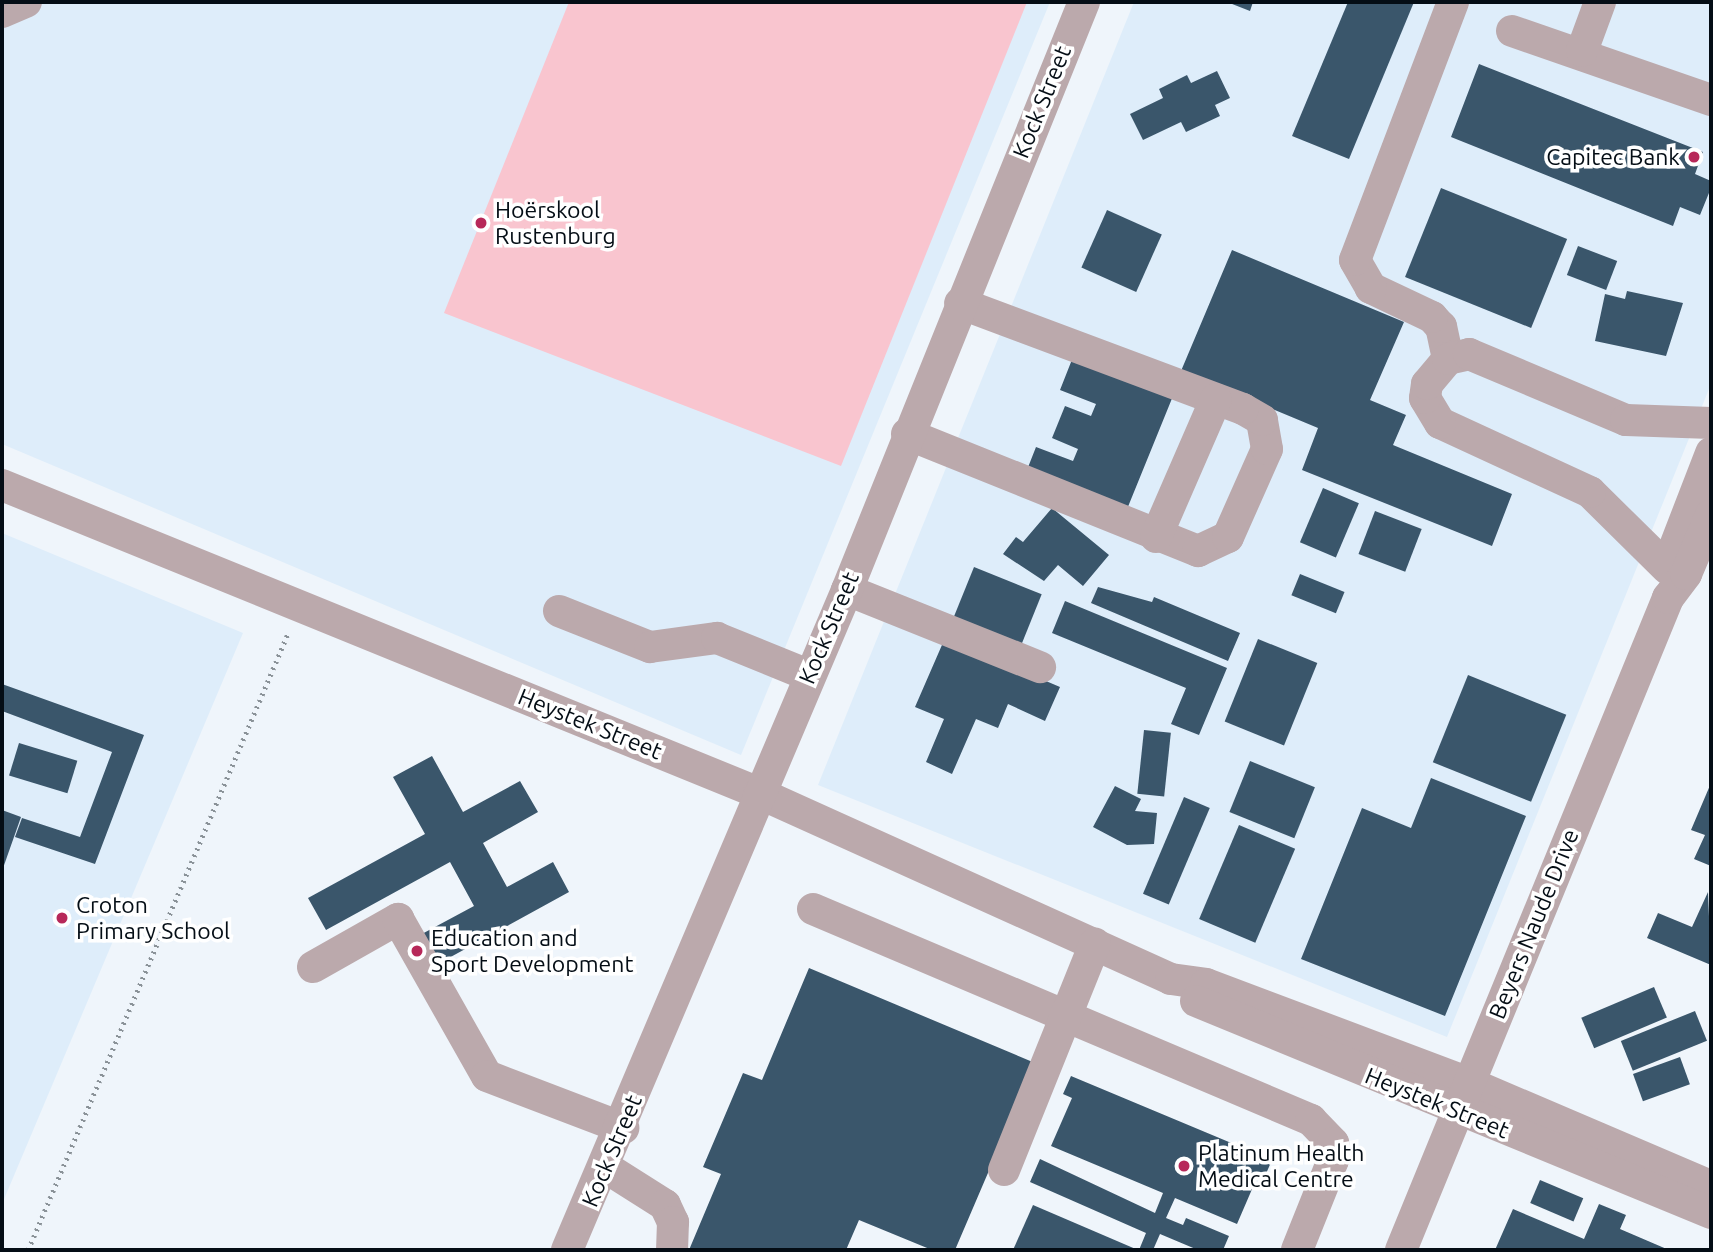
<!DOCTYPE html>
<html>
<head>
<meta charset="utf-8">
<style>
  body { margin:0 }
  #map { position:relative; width:1713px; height:1252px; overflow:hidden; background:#eff5fb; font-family:Ubuntu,sans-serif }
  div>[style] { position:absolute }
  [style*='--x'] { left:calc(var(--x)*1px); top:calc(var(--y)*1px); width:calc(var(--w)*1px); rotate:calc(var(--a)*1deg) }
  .built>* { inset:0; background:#deedfa }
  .green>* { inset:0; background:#f9c5cf }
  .building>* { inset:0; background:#3a566b; transform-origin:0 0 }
  .path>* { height:4.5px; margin-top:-2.25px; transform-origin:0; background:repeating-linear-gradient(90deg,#8a9298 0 2px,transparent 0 7px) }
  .minor>* { height:32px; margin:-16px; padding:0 16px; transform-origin:16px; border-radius:16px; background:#bba9ac }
  .dots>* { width:19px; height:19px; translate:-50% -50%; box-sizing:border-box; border:4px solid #fff; border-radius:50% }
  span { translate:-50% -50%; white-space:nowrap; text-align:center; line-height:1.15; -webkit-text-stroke:7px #fff; paint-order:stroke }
  .street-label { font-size:23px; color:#040d15 }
  .poi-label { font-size:23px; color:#040d15 }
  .right { translate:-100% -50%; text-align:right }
  .left { translate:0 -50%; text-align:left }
  .frame { position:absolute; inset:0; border:4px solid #040d15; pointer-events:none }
</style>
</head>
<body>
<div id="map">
  <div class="built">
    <div style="clip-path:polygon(2px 2px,1050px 2px,741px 755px,2px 444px)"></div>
    <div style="clip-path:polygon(1134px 2px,1711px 2px,1711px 384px,1447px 1037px,818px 785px)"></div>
    <div style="clip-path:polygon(2px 533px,243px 633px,2px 1204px)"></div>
  </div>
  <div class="green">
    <div style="clip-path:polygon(569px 2px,1027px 2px,841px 466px,444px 313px)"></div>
  </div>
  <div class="building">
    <div style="clip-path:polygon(1227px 2px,1253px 2px,1250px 11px)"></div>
    <div style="clip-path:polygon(1348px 2px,1414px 2px,1349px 159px,1292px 136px)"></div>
    <div style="clip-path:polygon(1479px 64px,1703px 152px,1695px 174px,1711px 181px,1711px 188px,1700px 215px,1680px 207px,1673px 226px,1451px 137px)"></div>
    <div style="clip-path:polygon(1217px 71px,1230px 98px,1215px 105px,1220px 116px,1186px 132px,1181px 122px,1143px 140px,1130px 114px,1163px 98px,1159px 89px,1187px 75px,1191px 83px)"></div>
    <div style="left:1441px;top:188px;width:136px;height:96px;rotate:22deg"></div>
    <div style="left:1107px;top:210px;width:60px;height:63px;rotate:24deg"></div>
    <div style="left:1578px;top:246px;width:42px;height:31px;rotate:21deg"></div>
    <div style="clip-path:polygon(1232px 250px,1404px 322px,1370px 400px,1406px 415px,1393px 445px,1512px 494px,1492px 546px,1302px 470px,1318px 428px,1181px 371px)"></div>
    <div style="clip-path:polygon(1627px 291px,1683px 303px,1666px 356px,1595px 341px,1605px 294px,1625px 299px)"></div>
    <div style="clip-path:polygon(1073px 357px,1173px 396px,1123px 519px,1023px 480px,1036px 447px,1073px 461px,1078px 449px,1052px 438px,1065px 406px,1091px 416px,1096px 404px,1060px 390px)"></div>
    <div style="left:1323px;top:488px;width:39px;height:59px;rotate:23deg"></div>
    <div style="clip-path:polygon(1052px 508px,1109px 555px,1083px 586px,1058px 565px,1044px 581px,1003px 554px,1016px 537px,1023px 542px)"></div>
    <div style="left:1375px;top:511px;width:50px;height:46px;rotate:21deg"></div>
    <div style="left:974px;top:567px;width:73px;height:61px;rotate:22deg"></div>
    <div style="left:1300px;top:574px;width:48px;height:23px;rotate:22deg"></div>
    <div style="clip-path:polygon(1098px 587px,1152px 602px,1154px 597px,1240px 633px,1228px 661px,1091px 603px)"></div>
    <div style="clip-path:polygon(1065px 601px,1227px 668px,1199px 735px,1171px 724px,1186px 688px,1052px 633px)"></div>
    <div style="clip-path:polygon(945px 638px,1060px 687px,1045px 721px,1008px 704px,998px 728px,976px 719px,952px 774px,926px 762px,944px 719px,915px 707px)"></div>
    <div style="left:1258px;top:639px;width:64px;height:89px;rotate:22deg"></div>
    <div style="left:1468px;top:675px;width:106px;height:94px;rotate:22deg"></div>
    <div style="clip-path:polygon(2px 684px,144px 735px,95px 864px,15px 837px,22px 818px,80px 837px,112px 752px,2px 711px)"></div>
    <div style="left:1144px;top:730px;width:27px;height:64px;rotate:6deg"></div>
    <div style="left:19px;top:743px;width:61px;height:34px;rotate:17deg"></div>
    <div style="clip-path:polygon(432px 756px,463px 812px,520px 781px,538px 812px,483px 843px,507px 887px,553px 862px,569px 892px,436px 965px,420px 935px,474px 906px,450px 862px,326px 930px,308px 898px,425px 834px,393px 777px)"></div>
    <div style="left:1250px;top:761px;width:70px;height:55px;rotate:22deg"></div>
    <div style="clip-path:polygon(1431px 778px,1526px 816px,1445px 1016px,1301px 959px,1362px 808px,1411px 828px)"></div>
    <div style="clip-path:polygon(1711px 783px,1711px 866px,1694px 859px,1705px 835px,1691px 830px)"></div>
    <div style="clip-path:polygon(1115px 786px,1141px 799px,1135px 811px,1157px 813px,1154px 844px,1127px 845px,1093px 827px)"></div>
    <div style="left:1184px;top:797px;width:28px;height:105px;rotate:23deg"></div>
    <div style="clip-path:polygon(2px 810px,21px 817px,2px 871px)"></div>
    <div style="left:1239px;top:825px;width:61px;height:102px;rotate:23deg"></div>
    <div style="clip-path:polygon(1708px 892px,1711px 965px,1647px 938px,1658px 913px,1692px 927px)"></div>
    <div style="clip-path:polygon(809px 968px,1035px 1063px,955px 1250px,932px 1250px,859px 1220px,846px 1250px,689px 1250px,721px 1174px,703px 1167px,743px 1073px,762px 1080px)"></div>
    <div style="left:1654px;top:987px;width:33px;height:79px;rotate:67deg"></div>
    <div style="left:1695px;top:1011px;width:32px;height:80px;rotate:68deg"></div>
    <div style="left:1680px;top:1057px;width:29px;height:50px;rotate:70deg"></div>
    <div style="clip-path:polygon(1071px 1076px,1272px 1160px,1265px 1176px,1259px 1173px,1237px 1224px,1175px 1198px,1166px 1218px,1183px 1225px,1186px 1218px,1229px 1236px,1223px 1250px,1198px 1250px,1160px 1234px,1153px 1250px,1139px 1250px,1146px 1233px,1030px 1182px,1040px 1159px,1155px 1213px,1163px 1193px,1051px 1146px,1072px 1098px,1063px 1094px)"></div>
    <div style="left:1540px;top:1180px;width:47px;height:25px;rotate:23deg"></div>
    <div style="clip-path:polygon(1599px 1204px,1626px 1215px,1620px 1229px,1669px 1250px,1495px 1250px,1513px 1209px,1584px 1239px)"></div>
    <div style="clip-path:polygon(1033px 1205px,1138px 1250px,1013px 1250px)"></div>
  </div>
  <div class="path">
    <div style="--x:28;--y:1250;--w:670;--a:-67.15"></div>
  </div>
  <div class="minor">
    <div style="--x:2;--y:12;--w:26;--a:-23"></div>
    <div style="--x:1512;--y:31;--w:211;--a:19.1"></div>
    <div style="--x:1582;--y:51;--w:52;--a:-69.8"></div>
    <div style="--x:1448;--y:359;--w:33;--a:-102"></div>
    <div style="--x:1441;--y:327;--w:13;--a:-132"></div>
    <div style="--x:1432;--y:317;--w:68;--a:-154.6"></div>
    <div style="--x:1371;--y:288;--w:32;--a:-120"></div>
    <div style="--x:1355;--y:260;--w:276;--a:-69.2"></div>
    <div style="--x:907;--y:434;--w:314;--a:21.9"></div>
    <div style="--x:1198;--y:551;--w:33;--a:-25"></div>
    <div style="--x:1228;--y:537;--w:96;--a:-66.1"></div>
    <div style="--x:1267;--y:449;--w:29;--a:-100"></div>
    <div style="--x:1262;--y:420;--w:22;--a:-150"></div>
    <div style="--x:1243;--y:409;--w:302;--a:-159.5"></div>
    <div style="--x:2;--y:485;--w:817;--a:22.14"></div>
    <div style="--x:759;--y:793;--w:452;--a:24.3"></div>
    <div style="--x:1171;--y:979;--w:35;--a:8"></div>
    <div style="--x:1206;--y:984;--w:281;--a:20.6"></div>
    <div style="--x:1469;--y:1083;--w:263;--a:23.1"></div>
    <div style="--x:1156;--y:537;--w:150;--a:-66.5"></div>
    <div style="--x:1674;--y:549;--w:103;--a:-68.9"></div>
    <div style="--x:1667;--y:568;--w:108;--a:-135.4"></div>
    <div style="--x:1590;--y:492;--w:165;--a:-155.3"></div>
    <div style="--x:1440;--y:423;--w:29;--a:-121"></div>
    <div style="--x:1425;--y:398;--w:14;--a:-82"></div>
    <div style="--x:1427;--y:384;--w:33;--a:-50"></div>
    <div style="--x:1448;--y:359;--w:22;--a:-13"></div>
    <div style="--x:1469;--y:354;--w:170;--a:22.8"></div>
    <div style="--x:1626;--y:420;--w:85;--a:2"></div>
    <div style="--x:847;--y:590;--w:208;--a:21.8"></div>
    <div style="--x:559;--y:611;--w:98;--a:21.6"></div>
    <div style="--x:650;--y:647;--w:68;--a:-7.7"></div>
    <div style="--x:717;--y:638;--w:98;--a:22.1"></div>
    <div style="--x:813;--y:909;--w:541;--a:22.96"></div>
    <div style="--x:1311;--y:1120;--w:32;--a:46"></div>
    <div style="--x:1333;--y:1143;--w:17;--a:90"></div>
    <div style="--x:1333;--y:1160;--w:97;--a:111.8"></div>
    <div style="--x:313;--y:967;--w:98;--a:-29.5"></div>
    <div style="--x:398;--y:919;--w:180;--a:60.5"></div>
    <div style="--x:487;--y:1076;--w:146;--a:20.9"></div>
    <div style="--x:1196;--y:1001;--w:557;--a:22.37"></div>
    <div style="--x:605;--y:1167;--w:71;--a:32.3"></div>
    <div style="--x:665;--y:1205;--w:19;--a:65"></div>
    <div style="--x:673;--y:1222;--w:28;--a:92"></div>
    <div style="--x:1004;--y:1170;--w:244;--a:-68.1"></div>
    <div style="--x:567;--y:1250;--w:717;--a:-67.01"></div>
    <div style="--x:847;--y:590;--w:634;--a:-68.05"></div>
    <div style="--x:1401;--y:1250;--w:705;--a:-67.73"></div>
    <div style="--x:1668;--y:598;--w:30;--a:-53"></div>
    <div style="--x:1686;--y:574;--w:64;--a:-67"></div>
  </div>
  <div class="dots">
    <div style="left:1694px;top:157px;background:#b72859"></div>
    <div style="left:481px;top:223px;background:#b72859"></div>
    <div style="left:62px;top:918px;background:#b72859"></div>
    <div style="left:417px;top:951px;background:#b72859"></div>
    <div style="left:1184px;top:1166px;background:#b72859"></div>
  </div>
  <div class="street-label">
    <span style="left:1042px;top:102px;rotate:-68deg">Kock Street</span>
    <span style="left:829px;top:628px;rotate:-67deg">Kock Street</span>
    <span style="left:590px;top:724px;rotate:22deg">Heystek Street</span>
    <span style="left:1534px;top:924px;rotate:-68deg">Beyers Naude Drive</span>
    <span style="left:1437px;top:1103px;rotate:22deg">Heystek Street</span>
    <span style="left:612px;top:1151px;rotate:-67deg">Kock Street</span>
  </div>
  <div class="poi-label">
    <span class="right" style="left:1680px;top:157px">Capitec Bank</span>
    <span class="left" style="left:495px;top:223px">Hoërskool<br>Rustenburg</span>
    <span class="left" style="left:76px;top:918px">Croton<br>Primary School</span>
    <span class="left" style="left:431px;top:951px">Education and<br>Sport Development</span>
    <span class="left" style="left:1198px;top:1166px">Platinum Health<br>Medical Centre</span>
  </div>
  <div class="frame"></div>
</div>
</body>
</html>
